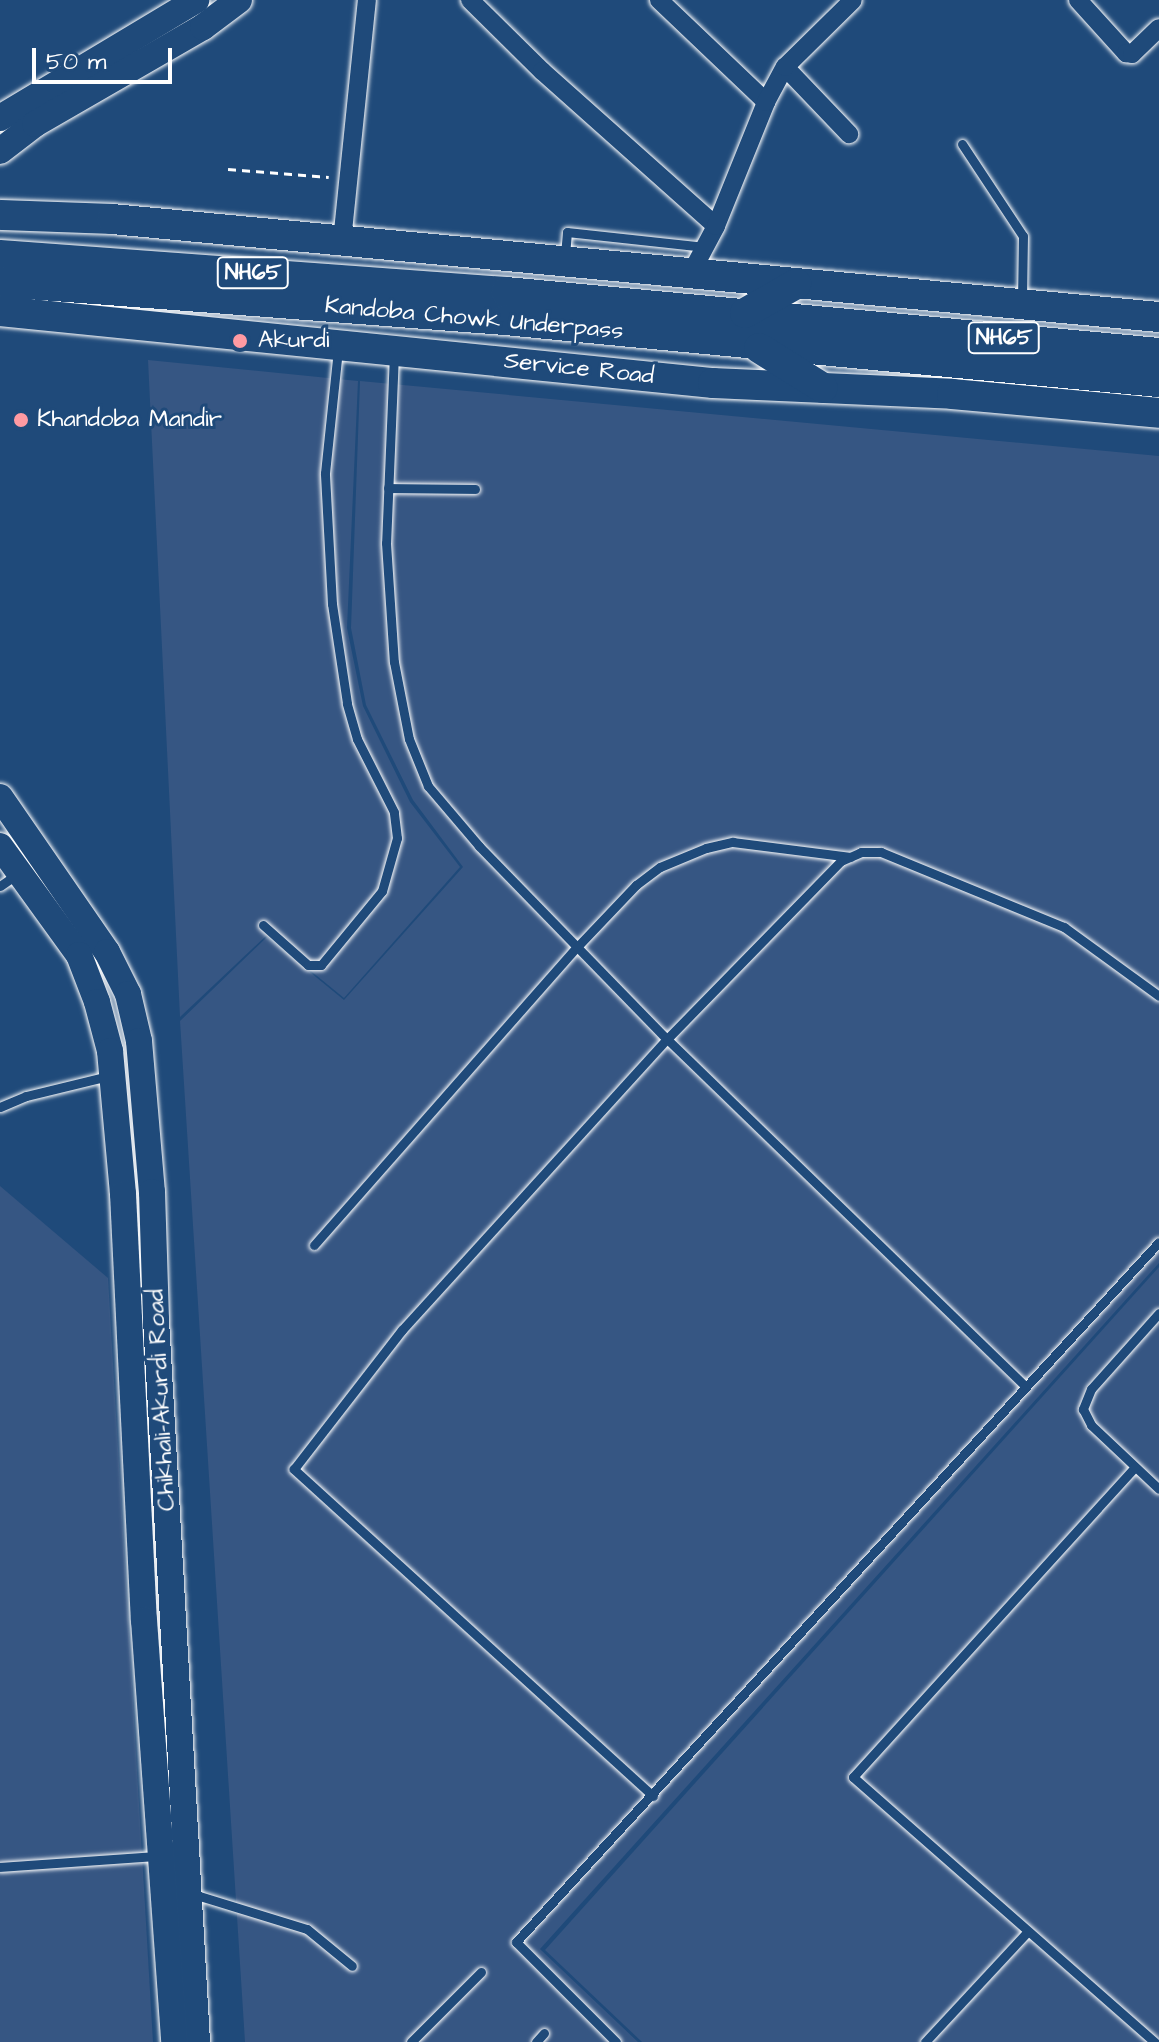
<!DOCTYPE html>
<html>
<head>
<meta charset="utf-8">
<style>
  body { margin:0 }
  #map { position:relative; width:1159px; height:2042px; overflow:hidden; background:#1f4a7a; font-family:"Architects Daughter",sans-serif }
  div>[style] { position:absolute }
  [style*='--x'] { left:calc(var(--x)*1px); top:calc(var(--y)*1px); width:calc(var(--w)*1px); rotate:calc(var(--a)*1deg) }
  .built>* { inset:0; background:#365683 }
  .path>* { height:3px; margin-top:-1.5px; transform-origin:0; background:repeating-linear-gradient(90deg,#fff 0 8px,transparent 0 14px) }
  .roads { filter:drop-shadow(0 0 2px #fff) drop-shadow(0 0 2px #fff) }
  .service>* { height:9px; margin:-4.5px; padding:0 4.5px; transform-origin:4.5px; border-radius:4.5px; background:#1f4a7a }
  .minor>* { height:18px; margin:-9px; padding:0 9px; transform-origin:9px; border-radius:9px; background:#1f4a7a }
  .secondary>* { height:26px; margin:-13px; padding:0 13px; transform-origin:13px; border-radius:13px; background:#1f4a7a }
  .primary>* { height:30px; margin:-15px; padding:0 15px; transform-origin:15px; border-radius:15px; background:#1f4a7a }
  .trunk>* { height:30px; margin:-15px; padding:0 15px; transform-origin:15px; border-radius:15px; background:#1f4a7a }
  .dots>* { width:22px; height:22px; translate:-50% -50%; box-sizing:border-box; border:4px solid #1f4a7a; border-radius:50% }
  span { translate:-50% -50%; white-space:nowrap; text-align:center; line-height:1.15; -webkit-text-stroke:6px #1f4a7a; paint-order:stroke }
  .shield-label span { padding:2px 6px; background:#1f4a7a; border:2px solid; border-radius:6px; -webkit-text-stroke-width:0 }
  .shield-label { font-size:22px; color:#fff; font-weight:700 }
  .street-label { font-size:24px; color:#fff }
  .poi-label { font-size:24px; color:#fff }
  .left { translate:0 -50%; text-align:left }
  .scale { position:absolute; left:32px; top:48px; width:140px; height:36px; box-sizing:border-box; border:4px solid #fff; border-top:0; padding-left:10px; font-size:24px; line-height:28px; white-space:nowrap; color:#fff; -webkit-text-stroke:6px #1f4a7a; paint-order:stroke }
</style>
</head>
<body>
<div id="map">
  <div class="built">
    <div style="clip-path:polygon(148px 360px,358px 381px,347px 628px,363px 706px,410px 802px,460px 867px,344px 998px,267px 935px,180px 1017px)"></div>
    <div style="clip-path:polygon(360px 381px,1159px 456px,1159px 1263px,540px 1949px,638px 2042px,245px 2042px,180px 1021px,267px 937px,344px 1000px,463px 867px,413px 800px,366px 705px,351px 628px)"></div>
    <div style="clip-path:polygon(0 1186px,108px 1278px,153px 2042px,0 2042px)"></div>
    <div style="clip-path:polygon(1159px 1267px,1159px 2042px,642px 2042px,545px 1950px)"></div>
  </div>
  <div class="path">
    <div style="--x:228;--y:169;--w:101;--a:4.5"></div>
  </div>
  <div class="roads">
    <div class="service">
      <div style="--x:962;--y:144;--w:110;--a:56.5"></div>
      <div style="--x:1023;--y:236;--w:62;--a:90.9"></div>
      <div style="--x:565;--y:255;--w:23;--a:-85"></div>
      <div style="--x:567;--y:232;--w:139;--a:6.2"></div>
      <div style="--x:394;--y:354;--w:189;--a:92.4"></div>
      <div style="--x:386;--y:543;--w:119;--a:86.2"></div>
      <div style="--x:394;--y:662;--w:78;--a:79"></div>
      <div style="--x:409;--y:739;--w:51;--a:68"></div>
      <div style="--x:428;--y:786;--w:79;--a:49.6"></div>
      <div style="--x:479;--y:846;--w:269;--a:45.8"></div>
      <div style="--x:667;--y:1039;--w:499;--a:44.1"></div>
      <div style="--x:388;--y:488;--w:87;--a:0.7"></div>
      <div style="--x:0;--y:886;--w:21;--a:-35"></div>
      <div style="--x:263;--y:925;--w:60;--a:41.6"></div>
      <div style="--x:308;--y:965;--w:13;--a:0"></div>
      <div style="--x:321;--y:965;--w:96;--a:-50.5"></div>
      <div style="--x:382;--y:891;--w:55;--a:-74.2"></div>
      <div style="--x:397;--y:838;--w:26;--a:-97"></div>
      <div style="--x:394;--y:812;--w:82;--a:-116.9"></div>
      <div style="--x:357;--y:739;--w:37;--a:-106"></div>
      <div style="--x:347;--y:703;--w:100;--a:-98.6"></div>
      <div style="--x:332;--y:604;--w:131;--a:-93.1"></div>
      <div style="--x:325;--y:473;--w:125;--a:-84"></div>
      <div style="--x:0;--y:1107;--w:28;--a:-23"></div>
      <div style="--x:26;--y:1096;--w:84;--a:-13.7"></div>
      <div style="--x:314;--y:1245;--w:397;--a:-48.6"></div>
      <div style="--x:577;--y:947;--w:86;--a:-46.4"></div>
      <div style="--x:636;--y:885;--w:30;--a:-37"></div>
      <div style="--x:660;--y:867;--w:50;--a:-22.4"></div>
      <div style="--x:706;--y:848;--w:28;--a:-13"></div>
      <div style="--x:733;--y:842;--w:118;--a:7.3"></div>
      <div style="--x:1159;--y:1313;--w:102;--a:131.8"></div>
      <div style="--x:1091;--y:1389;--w:22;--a:112"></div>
      <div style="--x:1083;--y:1409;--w:18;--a:63"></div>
      <div style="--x:1091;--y:1425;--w:93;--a:43.3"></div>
      <div style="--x:1135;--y:1467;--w:419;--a:132.3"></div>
      <div style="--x:853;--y:1777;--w:402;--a:41.3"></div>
      <div style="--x:653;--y:1796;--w:486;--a:-137.7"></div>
      <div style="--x:294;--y:1469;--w:176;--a:-52.2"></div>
      <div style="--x:402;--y:1330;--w:394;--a:-47.7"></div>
      <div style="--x:667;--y:1039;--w:249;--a:-45.7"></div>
      <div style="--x:841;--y:861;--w:22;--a:-24"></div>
      <div style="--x:861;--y:852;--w:20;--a:0"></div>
      <div style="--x:881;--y:852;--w:198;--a:22.3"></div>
      <div style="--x:1064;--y:927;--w:117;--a:36"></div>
      <div style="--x:0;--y:1867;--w:159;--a:-4"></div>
      <div style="--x:193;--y:1894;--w:119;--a:17.1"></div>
      <div style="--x:307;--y:1929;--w:58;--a:39.4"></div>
      <div style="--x:411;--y:2042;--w:99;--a:-45"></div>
      <div style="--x:536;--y:2042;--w:12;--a:-48"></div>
      <div style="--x:616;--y:2042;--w:141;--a:-135"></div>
      <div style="--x:516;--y:1942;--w:950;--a:-47.43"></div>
      <div style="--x:925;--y:2042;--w:151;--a:-47.1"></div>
    </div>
    <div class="minor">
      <div style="--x:470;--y:0;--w:101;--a:44.6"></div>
      <div style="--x:542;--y:71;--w:233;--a:41.7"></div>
      <div style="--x:659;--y:0;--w:148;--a:43.6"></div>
      <div style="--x:1078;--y:0;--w:72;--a:47.8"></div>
      <div style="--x:1126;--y:53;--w:6;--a:9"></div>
      <div style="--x:1132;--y:54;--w:37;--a:-44"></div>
      <div style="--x:785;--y:67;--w:93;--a:46.3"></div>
      <div style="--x:342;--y:241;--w:242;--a:-84.1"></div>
      <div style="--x:690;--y:275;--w:55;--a:-62"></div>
      <div style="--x:716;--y:226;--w:134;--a:-68"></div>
      <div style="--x:766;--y:102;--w:40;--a:-62"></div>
      <div style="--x:785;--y:67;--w:95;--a:-44.6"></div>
    </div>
    <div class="secondary">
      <div style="--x:0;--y:118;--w:229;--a:-31"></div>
      <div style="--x:0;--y:151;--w:44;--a:-37.6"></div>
      <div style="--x:35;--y:124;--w:194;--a:-30"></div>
      <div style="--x:203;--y:27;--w:45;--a:-36.9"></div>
      <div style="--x:0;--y:797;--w:188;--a:55.4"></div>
      <div style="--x:107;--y:952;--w:47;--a:63.4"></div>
      <div style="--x:128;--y:994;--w:48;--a:76.8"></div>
      <div style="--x:139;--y:1041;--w:152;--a:85.1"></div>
      <div style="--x:152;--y:1192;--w:128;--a:88.2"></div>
      <div style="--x:156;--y:1320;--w:723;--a:86.75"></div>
      <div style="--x:0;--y:846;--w:135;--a:54.1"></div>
      <div style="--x:79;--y:955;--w:50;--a:69"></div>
      <div style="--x:97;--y:1002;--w:51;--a:75.1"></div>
      <div style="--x:110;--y:1051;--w:144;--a:84.8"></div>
      <div style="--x:123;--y:1194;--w:427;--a:87.2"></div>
      <div style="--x:144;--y:1620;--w:423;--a:85.9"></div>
    </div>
    <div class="primary">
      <div style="--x:0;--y:215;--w:112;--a:2"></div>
      <div style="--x:112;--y:219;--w:1052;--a:5.35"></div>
      <div style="--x:0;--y:311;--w:717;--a:5.77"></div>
      <div style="--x:713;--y:383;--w:239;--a:2.6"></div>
      <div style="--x:952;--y:394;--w:208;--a:5.2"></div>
    </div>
    <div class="trunk">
      <div style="--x:0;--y:255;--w:507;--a:4.18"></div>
      <div style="--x:506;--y:292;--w:656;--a:5.34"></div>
      <div style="--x:2;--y:282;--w:504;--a:4.32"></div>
      <div style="--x:505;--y:320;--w:657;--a:5.42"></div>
      <div style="--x:745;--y:313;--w:59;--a:-29.6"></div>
      <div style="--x:759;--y:348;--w:75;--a:32"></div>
    </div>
  </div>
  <div class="dots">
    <div style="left:240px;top:341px;background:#ff9aa2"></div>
    <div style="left:21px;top:420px;background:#ff9aa2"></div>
  </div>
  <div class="shield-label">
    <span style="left:253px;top:273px">NH65</span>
    <span style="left:1004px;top:338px">NH65</span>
  </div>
  <div class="street-label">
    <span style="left:474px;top:319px;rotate:5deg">Kandoba Chowk Underpass</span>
    <span style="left:579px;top:369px;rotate:6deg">Service Road</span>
    <span style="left:162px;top:1400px;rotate:-93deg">Chikhali-Akurdi Road</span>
  </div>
  <div class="poi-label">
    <span class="left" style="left:258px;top:341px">Akurdi</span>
    <span class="left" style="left:37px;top:420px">Khandoba Mandir</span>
  </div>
  <div class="scale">50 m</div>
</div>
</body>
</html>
